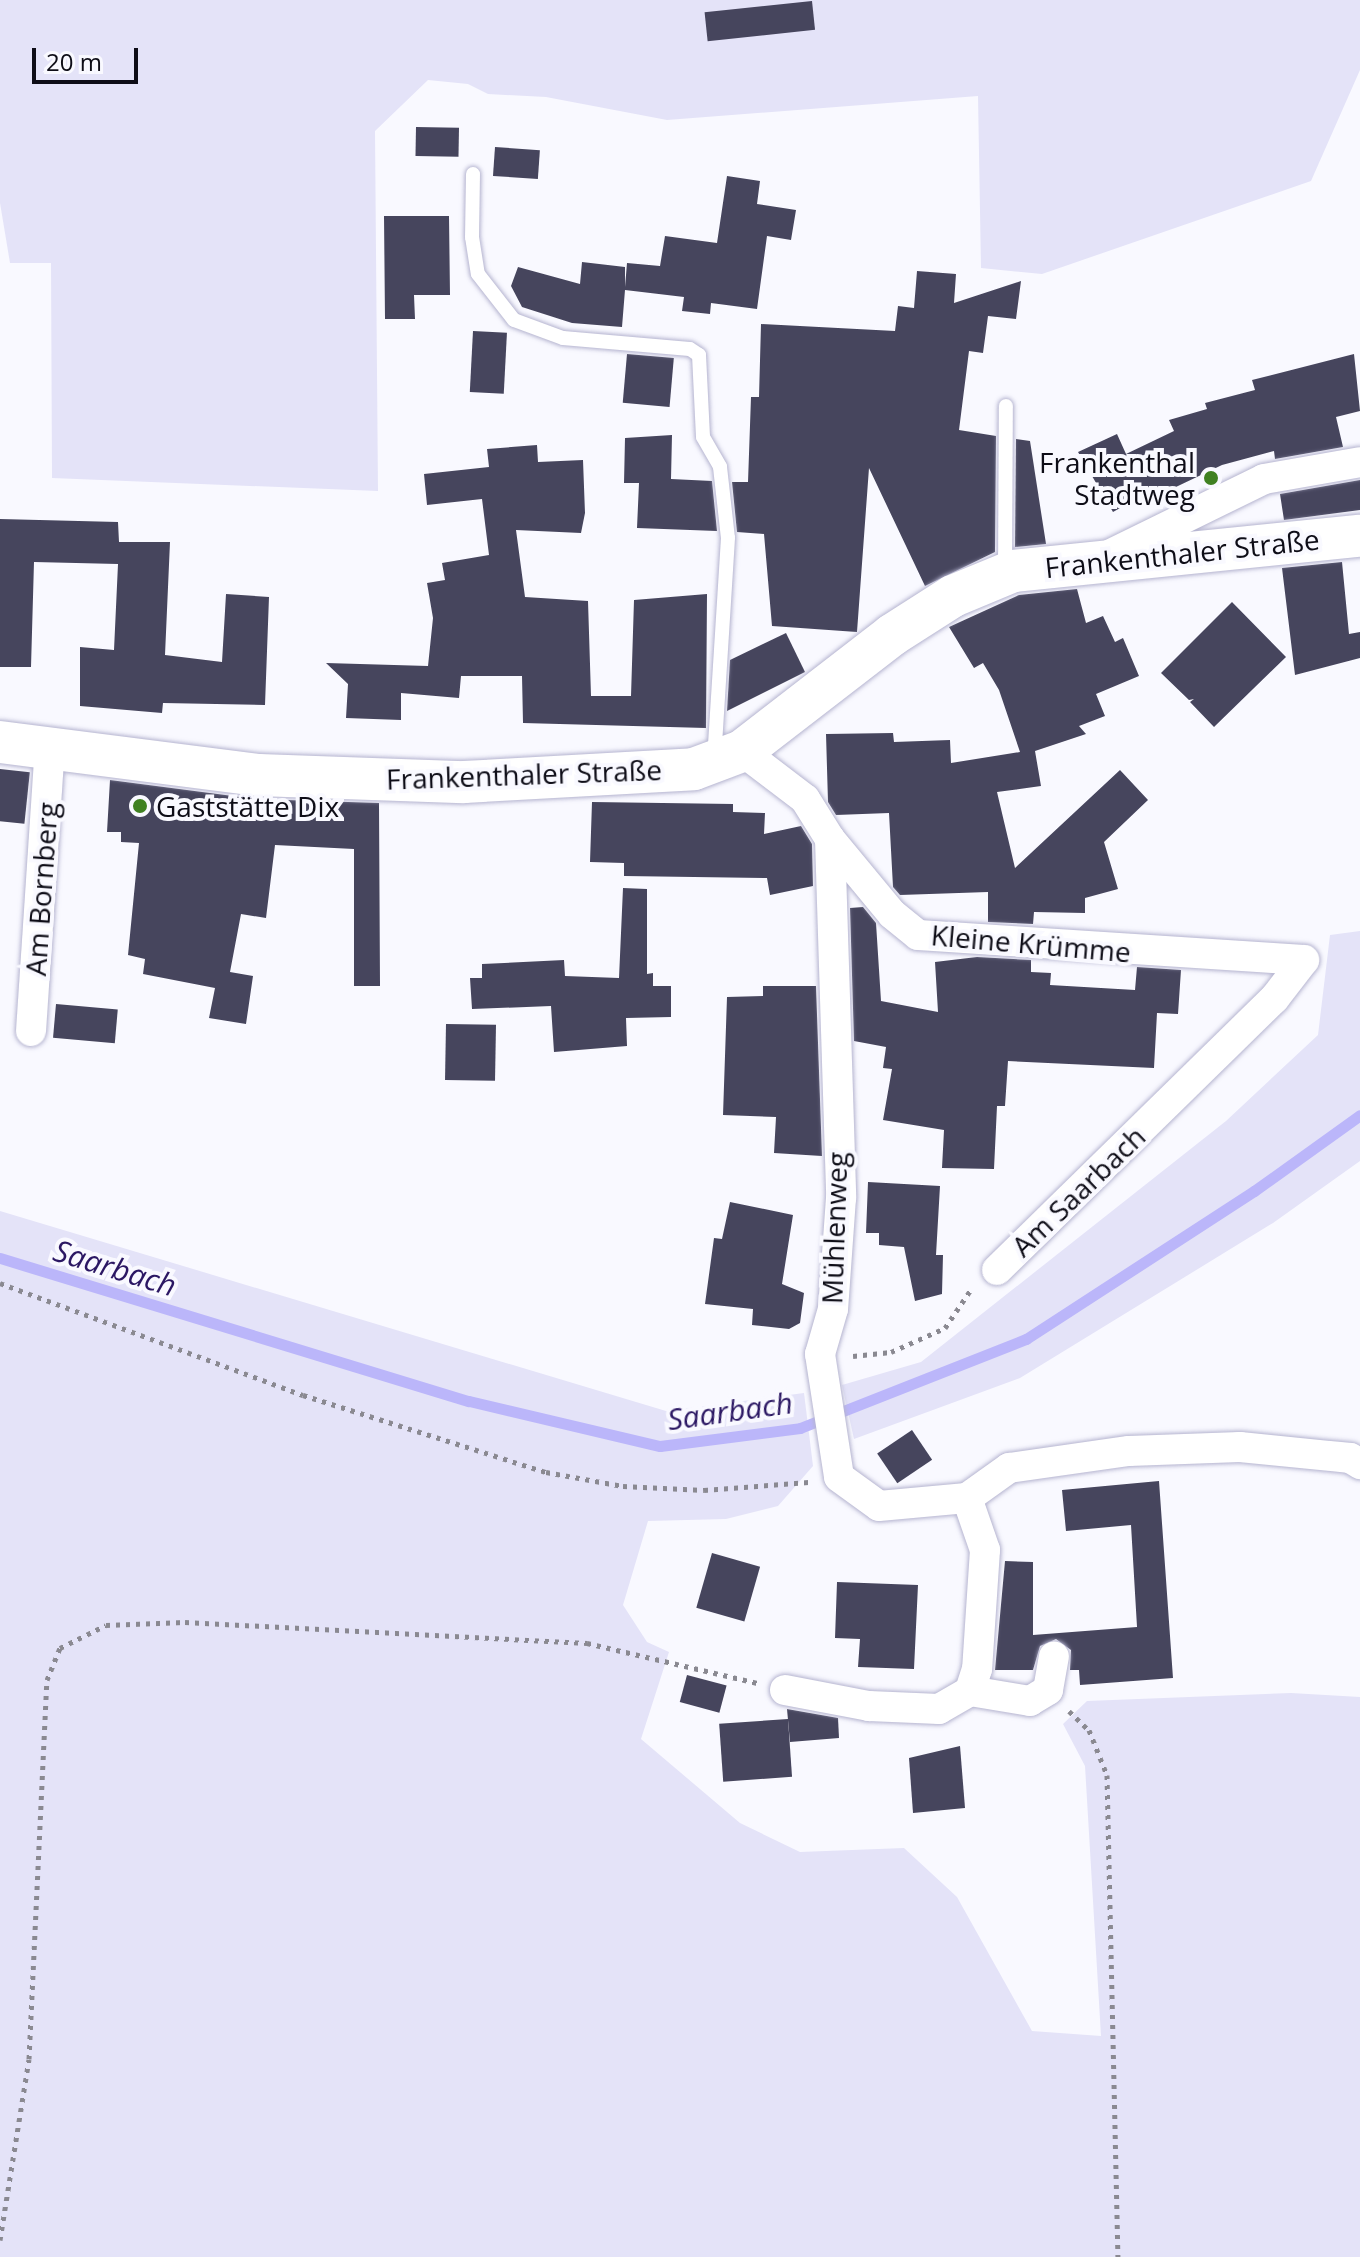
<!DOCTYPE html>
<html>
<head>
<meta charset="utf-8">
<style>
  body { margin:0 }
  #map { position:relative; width:1360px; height:2257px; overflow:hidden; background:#f9f9ff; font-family:"Open Sans",sans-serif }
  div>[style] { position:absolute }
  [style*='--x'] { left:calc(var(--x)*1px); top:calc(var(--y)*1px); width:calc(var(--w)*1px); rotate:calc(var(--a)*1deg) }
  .green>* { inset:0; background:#e4e3f8 }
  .stream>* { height:11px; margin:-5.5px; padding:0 5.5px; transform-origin:5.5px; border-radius:5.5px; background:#bbb6fa }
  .building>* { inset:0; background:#46455d; transform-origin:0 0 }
  .path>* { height:5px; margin-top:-2.5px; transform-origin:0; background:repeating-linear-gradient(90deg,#8a8991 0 4px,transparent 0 10px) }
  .roads { filter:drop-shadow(0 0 2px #b5b4d0) drop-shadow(0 0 2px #b5b4d0) }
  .lane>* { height:14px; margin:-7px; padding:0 7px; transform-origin:7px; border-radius:7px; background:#fff }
  .street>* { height:30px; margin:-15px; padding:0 15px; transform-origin:15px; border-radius:15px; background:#fff }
  .secondary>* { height:42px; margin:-21px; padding:0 21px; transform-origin:21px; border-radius:21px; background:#fff }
  .dots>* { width:22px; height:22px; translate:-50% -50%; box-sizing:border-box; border:4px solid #f9f9ff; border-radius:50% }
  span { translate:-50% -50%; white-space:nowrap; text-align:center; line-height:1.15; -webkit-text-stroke:8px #f9f9ff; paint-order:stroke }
  .poi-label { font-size:28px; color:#0e0d17 }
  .right { translate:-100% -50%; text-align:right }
  .left { translate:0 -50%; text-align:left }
  .street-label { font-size:28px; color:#0e0d17 }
  .water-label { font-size:30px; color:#2b1763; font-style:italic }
  .scale { position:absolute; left:32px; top:48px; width:106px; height:36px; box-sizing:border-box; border:4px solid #0e0d17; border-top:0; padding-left:10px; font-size:24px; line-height:28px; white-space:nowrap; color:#0e0d17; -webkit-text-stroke:6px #f9f9ff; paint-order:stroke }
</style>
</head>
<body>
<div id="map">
  <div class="green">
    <div style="clip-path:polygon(0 0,1360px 0,1360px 70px,1311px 181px,1042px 274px,981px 268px,978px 96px,667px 120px,546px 97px,488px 94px,468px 84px,428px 80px,375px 131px,378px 491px,52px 478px,51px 263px,10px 263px,0 203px)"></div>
    <div style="clip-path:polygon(1360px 931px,1360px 1161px,1273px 1223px,1020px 1378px,854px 1439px,842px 1385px,921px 1362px,1226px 1121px,1318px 1035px,1330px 935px)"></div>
    <div style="clip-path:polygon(0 1211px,666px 1411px,804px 1393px,813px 1466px,778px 1506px,726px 1519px,648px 1521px,623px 1605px,647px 1642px,669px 1652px,641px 1739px,740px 1823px,800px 1852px,904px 1848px,957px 1897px,1032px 2031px,1101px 2036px,1085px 1766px,1063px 1724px,1087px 1701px,1291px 1693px,1360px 1697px,1360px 2257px,0 2257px)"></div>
  </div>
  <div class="stream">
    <div style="--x:0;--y:1258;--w:490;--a:17"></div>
    <div style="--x:469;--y:1401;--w:196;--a:13.3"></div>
    <div style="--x:660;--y:1446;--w:141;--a:-7.3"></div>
    <div style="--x:800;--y:1428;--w:243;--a:-21.5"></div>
    <div style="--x:1026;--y:1339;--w:272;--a:-33"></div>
    <div style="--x:1254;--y:1191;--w:130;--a:-35.6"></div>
  </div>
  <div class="building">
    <div style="left:812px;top:1px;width:29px;height:108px;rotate:84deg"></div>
    <div style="left:416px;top:127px;width:43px;height:29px;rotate:1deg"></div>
    <div style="left:495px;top:147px;width:45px;height:29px;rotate:4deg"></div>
    <div style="clip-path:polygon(727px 176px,760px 181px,757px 204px,796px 210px,791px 240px,767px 236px,757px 309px,711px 303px,710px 314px,682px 311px,684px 297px,625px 290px,622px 327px,572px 323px,522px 307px,511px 286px,518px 267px,580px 284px,582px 262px,625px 267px,625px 287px,627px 263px,660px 266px,665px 236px,717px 243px)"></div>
    <div style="clip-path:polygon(384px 216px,449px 216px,450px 295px,414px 295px,415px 319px,385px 319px)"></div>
    <div style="clip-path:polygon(917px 271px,956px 274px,954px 303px,1021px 281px,1016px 319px,988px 316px,983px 353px,969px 351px,959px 430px,996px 436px,995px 552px,925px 586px,869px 468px,857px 632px,772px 626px,764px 534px,737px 532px,732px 482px,748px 482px,751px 397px,759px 397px,761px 324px,895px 331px,898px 306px,914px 308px)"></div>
    <div style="left:473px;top:331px;width:34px;height:61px;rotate:3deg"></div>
    <div style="left:627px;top:354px;width:47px;height:49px;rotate:5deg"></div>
    <div style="clip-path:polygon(1354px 354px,1360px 411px,1336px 417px,1343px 447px,1275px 459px,1274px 451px,1222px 465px,1157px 496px,1154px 489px,1113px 512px,1078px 452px,1117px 434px,1126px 454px,1174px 431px,1169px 420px,1207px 409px,1205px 403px,1255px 390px,1252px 380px)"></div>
    <div style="clip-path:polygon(672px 435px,671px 479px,712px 481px,717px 531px,637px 528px,639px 483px,624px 483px,625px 438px)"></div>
    <div style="clip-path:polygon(1016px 439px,1030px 441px,1046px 544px,1015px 547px)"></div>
    <div style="clip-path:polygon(537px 445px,538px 462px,583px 460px,585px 513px,581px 533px,516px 530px,525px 597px,588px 601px,591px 696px,631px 696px,634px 600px,707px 594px,706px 728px,523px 723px,522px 676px,461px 676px,459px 698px,401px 693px,401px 720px,346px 718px,348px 684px,326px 663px,428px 666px,433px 618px,427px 583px,445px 580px,442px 563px,489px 555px,482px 499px,427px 505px,424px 474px,489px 467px,487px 449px)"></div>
    <div style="clip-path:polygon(1360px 480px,1360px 510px,1284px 520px,1280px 494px)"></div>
    <div style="clip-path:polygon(0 519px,118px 522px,119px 542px,170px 542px,165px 655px,222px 662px,226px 594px,269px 597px,265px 705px,163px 703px,162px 713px,80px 706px,80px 647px,114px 650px,118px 564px,34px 562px,31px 667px,0 667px)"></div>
    <div style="clip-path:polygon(1342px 562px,1349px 634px,1360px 632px,1360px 658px,1295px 675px,1282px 568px)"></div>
    <div style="clip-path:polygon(1077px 589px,1086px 623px,1103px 616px,1115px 642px,1123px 638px,1139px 676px,1096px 694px,1105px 716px,1079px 726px,1086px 734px,1035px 751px,1041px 786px,997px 792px,1015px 868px,1120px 770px,1148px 800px,1104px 842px,1118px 889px,1085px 898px,1085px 913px,1034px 912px,1033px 924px,988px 922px,988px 892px,900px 895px,893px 887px,889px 813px,836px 815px,828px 802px,826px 734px,893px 733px,894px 742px,950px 740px,951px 763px,1020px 752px,999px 690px,983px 663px,974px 668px,949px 627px,1019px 595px)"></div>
    <div style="clip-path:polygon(1232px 602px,1286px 657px,1214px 727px,1190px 702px,1194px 699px,1189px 700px,1161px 673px)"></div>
    <div style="clip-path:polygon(786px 633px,805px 672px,727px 711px,730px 660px)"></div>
    <div style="left:0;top:769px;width:30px;height:52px;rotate:6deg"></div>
    <div style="clip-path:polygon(110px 780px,256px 799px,379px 803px,380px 986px,354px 986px,354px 849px,275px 845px,266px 918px,241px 914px,230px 972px,253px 976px,246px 1024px,209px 1018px,215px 988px,143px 974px,145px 959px,128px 955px,139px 843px,121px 842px,121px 832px,107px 832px)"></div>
    <div style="clip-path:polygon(592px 802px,733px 804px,733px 812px,765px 813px,764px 834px,801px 826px,812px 844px,813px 886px,770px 895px,767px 878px,624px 876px,624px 863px,590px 862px)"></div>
    <div style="clip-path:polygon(623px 888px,647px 889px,647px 974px,653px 973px,653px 986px,671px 986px,671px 1017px,626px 1018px,627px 1046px,554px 1052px,551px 1006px,472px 1009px,470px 978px,482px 978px,482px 964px,564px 960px,565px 976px,619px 978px)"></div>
    <div style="clip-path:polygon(863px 907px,876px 923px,881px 1001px,938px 1012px,935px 962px,977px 957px,1031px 960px,1031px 972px,1051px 973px,1050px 985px,1135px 990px,1137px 967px,1181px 970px,1178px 1014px,1157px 1013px,1154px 1068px,1008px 1061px,1005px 1106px,997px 1106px,994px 1169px,942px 1168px,944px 1130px,883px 1120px,892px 1069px,883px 1068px,886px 1047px,854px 1041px,850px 908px)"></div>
    <div style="clip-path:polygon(763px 986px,816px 986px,822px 1156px,774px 1153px,776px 1117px,723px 1115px,727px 997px,763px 996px)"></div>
    <div style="left:56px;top:1004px;width:62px;height:34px;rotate:5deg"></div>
    <div style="left:446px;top:1024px;width:50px;height:56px;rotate:1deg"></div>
    <div style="clip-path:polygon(868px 1182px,940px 1186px,936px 1255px,943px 1255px,942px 1294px,915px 1301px,904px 1247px,879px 1245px,879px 1233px,866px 1233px)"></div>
    <div style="clip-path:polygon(730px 1202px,793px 1215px,782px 1284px,804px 1293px,800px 1323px,789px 1329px,752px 1325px,753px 1309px,705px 1304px,714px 1238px,722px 1239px)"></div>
    <div style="left:912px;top:1430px;width:36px;height:42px;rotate:56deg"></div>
    <div style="clip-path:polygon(1159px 1481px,1173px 1678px,1080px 1685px,1079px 1670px,1070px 1670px,1071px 1650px,1056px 1639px,1040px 1646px,1033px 1670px,995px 1670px,1005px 1561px,1033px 1562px,1033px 1635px,1137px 1627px,1131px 1525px,1066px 1531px,1062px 1490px)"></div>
    <div style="left:712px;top:1553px;width:50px;height:57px;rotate:16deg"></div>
    <div style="clip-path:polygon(837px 1582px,918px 1585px,914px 1669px,858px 1667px,860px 1639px,835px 1638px)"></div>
    <div style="left:687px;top:1675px;width:41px;height:28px;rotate:15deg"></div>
    <div style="clip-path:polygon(787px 1709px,838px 1718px,839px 1738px,790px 1742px)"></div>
    <div style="left:788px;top:1719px;width:58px;height:69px;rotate:86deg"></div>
    <div style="clip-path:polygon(960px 1746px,965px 1808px,913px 1813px,909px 1758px)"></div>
  </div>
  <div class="path">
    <div style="--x:0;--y:1283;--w:323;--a:20.3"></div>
    <div style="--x:303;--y:1395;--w:255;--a:17.6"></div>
    <div style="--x:546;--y:1472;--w:78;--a:10.3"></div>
    <div style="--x:623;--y:1486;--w:81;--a:2.8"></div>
    <div style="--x:704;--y:1490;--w:105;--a:-4.4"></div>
    <div style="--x:853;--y:1356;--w:38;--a:-6"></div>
    <div style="--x:891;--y:1352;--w:59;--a:-24"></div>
    <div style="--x:945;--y:1328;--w:48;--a:-56"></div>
    <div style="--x:1069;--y:1711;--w:28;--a:44"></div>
    <div style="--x:1089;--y:1730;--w:48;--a:68.2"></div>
    <div style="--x:1107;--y:1775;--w:482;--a:88.7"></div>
    <div style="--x:0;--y:2240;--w:183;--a:-80.9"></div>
    <div style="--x:29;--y:2059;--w:379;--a:-87.3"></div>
    <div style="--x:47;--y:1680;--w:35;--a:-68"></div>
    <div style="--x:60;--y:1648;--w:51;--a:-26.6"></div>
    <div style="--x:106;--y:1625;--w:79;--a:-2.2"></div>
    <div style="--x:185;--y:1622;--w:403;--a:3"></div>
    <div style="--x:587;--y:1643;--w:175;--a:13.2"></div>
  </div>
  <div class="roads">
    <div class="lane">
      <div style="--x:473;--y:174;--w:63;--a:90.9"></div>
      <div style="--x:472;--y:237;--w:37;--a:81"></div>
      <div style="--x:478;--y:274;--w:58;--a:52"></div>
      <div style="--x:514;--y:320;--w:52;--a:20.2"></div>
      <div style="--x:563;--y:338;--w:127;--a:5"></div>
      <div style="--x:690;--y:349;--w:11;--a:34"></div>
      <div style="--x:699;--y:355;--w:82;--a:87.2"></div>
      <div style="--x:703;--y:437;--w:34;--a:60"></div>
      <div style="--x:720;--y:467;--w:71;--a:83.6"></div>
      <div style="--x:728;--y:538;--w:220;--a:93.6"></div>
      <div style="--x:1005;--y:570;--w:164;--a:-89.7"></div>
    </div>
    <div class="street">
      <div style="--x:1111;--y:554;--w:170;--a:-26.1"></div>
      <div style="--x:1264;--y:479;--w:97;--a:-10"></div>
      <div style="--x:742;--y:751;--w:79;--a:37.3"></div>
      <div style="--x:805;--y:799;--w:47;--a:58"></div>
      <div style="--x:830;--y:839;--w:97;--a:50.4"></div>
      <div style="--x:892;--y:914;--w:33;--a:39"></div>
      <div style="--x:918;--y:935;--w:387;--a:3.7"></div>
      <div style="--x:830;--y:839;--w:359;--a:88.2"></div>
      <div style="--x:841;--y:1198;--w:111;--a:94.1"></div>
      <div style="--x:833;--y:1309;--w:47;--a:106.1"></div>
      <div style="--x:820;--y:1354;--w:124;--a:81.2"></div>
      <div style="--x:839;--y:1477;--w:49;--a:35.9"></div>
      <div style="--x:879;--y:1506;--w:88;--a:-5.2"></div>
      <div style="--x:967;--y:1498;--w:52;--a:-35.5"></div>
      <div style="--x:1009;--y:1468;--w:121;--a:-8.1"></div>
      <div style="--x:1129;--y:1451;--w:111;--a:-2.1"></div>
      <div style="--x:1240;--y:1447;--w:111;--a:5.7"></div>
      <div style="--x:1350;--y:1458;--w:12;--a:31"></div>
      <div style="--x:31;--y:1031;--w:284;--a:-86.2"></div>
      <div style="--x:997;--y:1270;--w:388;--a:-44.4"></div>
      <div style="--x:1274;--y:999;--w:49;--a:-52.4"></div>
      <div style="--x:967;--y:1498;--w:55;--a:70.9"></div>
      <div style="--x:985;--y:1550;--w:119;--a:93.8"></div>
      <div style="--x:977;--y:1669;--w:23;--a:108"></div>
      <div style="--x:785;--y:1690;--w:86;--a:10.8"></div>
      <div style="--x:869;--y:1706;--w:70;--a:2.5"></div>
      <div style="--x:939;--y:1709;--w:36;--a:-30"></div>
      <div style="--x:970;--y:1691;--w:61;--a:9.5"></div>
      <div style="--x:1030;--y:1701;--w:21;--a:-31"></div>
      <div style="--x:1048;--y:1690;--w:34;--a:-80"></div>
    </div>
    <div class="secondary">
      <div style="--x:0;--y:742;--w:261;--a:7.3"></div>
      <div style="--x:259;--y:775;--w:205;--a:2"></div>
      <div style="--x:464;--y:782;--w:230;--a:-3.2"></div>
      <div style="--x:694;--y:769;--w:51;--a:-20.6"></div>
      <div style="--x:742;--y:751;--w:190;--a:-37.7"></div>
      <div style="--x:892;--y:635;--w:72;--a:-32.6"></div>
      <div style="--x:953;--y:596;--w:65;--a:-22.6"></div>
      <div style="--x:1013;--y:571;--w:349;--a:-5.8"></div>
    </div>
  </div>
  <div class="dots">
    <div style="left:1211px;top:478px;background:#408121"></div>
    <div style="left:140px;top:806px;background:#408121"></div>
  </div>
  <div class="poi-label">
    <span class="right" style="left:1195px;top:478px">Frankenthal<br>Stadtweg</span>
    <span class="left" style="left:156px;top:806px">Gaststätte Dix</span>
  </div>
  <div class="street-label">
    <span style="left:1182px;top:553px;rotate:-6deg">Frankenthaler Straße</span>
    <span style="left:524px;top:774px;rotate:-2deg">Frankenthaler Straße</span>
    <span style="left:41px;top:889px;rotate:-86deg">Am Bornberg</span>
    <span style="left:1031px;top:943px;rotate:5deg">Kleine Krümme</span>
    <span style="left:1078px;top:1191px;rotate:-44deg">Am Saarbach</span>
    <span style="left:834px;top:1228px;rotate:-88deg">Mühlenweg</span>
  </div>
  <div class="water-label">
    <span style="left:115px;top:1268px;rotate:17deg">Saarbach</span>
    <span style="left:730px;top:1411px;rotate:-8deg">Saarbach</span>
  </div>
  <div class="scale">20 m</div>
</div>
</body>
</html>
